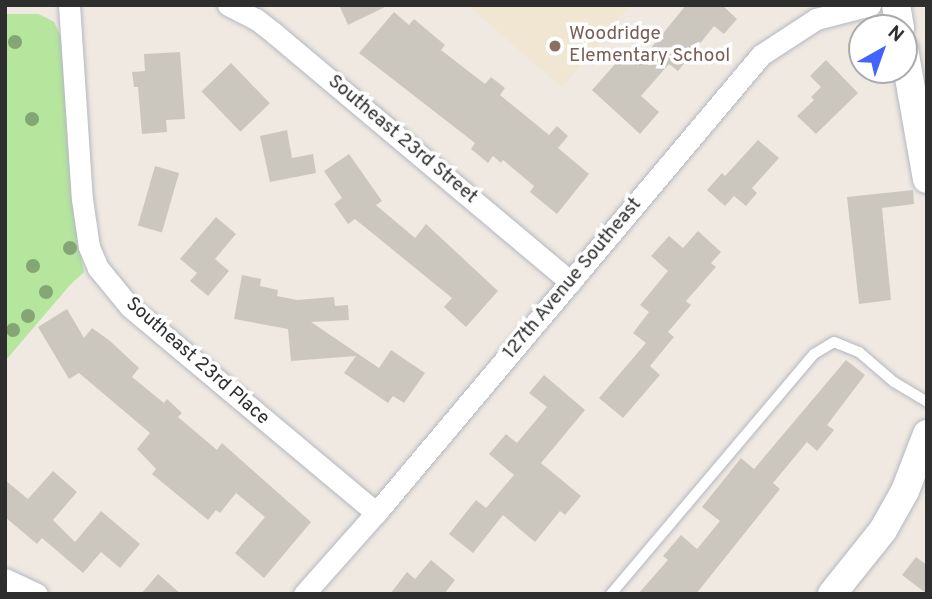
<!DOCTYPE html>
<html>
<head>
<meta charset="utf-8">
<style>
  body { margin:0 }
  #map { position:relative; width:932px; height:599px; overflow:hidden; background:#efe9e1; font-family:Overpass,sans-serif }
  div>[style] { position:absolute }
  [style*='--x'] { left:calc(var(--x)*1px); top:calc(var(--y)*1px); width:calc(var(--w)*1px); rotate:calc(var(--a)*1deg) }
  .education>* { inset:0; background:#f0e6d1 }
  .green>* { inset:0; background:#b6e59e }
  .building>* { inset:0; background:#cbc7bf; transform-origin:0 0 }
  .roads { filter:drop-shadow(0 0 2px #b4b7c1) drop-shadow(0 0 2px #b4b7c1) }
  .lane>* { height:10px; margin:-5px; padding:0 5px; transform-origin:5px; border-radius:5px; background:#fff }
  .street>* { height:21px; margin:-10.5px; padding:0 10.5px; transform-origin:10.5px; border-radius:10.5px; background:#fff }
  .secondary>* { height:28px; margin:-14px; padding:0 14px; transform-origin:14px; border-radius:14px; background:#fff }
  .trees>* { width:14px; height:14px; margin:-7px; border-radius:50%; background:#84a574 }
  .dots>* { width:19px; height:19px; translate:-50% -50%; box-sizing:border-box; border:4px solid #fff; border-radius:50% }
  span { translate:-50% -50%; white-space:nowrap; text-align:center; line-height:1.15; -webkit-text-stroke:7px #fff; paint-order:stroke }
  .education-label { font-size:19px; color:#785e54 }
  .left { translate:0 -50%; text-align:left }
  .street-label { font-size:19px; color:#2e2e2e }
  .frame { position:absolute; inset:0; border:7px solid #2e2e2e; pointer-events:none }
  .north { position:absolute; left:848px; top:14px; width:70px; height:70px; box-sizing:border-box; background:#fff; border:2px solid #ababab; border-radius:50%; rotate:40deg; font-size:19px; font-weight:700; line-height:28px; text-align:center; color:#2e2e2e }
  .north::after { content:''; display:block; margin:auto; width:24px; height:32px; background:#4264fb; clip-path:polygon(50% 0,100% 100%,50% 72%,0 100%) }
</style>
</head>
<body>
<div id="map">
  <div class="education">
    <div style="clip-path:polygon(467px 5px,631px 5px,562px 87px)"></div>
  </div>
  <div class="green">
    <div style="clip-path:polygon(5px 14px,38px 14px,47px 18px,54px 22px,63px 41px,75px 224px,84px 272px,70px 285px,5px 361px)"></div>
  </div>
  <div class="building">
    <div style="clip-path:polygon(339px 5px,389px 5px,348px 25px)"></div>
    <div style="clip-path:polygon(686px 5px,722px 5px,737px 19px,724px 34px,714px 26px,678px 71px,669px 64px,641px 96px,659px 112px,640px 134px,592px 90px,626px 52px,639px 63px)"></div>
    <div style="clip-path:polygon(394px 12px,409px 25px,414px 19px,445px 45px,441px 50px,485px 84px,491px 77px,505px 88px,500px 95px,549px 135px,557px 126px,568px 136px,558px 148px,589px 174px,557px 214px,530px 192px,534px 186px,503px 160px,501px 163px,493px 156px,488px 163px,471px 149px,475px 143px,359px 53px)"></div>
    <div style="clip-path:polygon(180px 52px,185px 119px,166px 120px,167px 132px,142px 134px,138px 87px,134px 87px,132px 72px,145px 71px,144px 54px)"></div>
    <div style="clip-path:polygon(826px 60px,858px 93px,816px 134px,797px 116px,814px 100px,811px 97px,821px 87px,810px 76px)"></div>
    <div style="left:231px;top:63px;width:56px;height:41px;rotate:46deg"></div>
    <div style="clip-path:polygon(287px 130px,292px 158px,313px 154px,316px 173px,270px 182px,260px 136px)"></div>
    <div style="clip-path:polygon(758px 140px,779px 158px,752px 188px,757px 193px,746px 206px,734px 196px,725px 206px,707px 190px,722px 173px,725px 176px)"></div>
    <div style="clip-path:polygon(349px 154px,382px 201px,376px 205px,415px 238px,426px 224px,498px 291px,466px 327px,444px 307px,452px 298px,355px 219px,348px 224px,334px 204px,342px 198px,324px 171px)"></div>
    <div style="left:155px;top:166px;width:25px;height:62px;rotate:16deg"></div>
    <div style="clip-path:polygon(913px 190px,914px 204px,882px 208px,891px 300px,859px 304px,847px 197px)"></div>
    <div style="clip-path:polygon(216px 217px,236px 234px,215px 259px,229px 271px,208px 296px,190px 281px,197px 273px,180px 259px)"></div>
    <div style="clip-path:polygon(698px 231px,721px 252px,711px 263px,716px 267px,686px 301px,691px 305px,668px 332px,674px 337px,650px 366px,660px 375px,623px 418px,599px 398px,646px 343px,633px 333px,649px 312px,640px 305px,668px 271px,651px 256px,669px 236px,683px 248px)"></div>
    <div style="clip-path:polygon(242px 275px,261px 279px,260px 286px,278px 290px,277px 296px,297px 300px,334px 297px,335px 306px,348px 305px,349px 320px,311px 322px,379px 368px,391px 350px,425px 373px,404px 403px,393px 396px,388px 403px,344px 373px,356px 356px,291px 361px,288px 329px,234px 319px)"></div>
    <div style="clip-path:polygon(67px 309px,84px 338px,92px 328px,110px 341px,139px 368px,132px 377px,164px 403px,167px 399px,182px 413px,178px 417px,217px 450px,222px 443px,311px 522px,264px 578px,235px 553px,265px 517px,236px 493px,220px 513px,216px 510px,208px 520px,152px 474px,156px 469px,137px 449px,150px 433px,79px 373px,69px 379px,38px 327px)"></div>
    <div style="clip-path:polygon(846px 360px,865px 375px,827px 425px,834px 430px,817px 451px,807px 442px,773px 483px,780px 489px,696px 594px,638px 594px,668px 560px,663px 556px,681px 535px,697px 549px,720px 521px,702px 507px,741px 458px,754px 469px)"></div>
    <div style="clip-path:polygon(544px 375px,585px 410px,541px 463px,581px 496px,565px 515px,560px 511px,535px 542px,503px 515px,473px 553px,449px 534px,476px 500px,486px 508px,514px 475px,489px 454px,506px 434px,517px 443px,547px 407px,529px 393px)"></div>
    <div style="clip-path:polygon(53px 471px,77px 492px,53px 520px,75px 542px,101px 511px,140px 544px,120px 568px,101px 552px,83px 573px,42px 538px,37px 544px,5px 517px,5px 480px,28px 499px)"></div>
    <div style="clip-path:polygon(916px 557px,927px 565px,927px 594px,902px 575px)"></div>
    <div style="clip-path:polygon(431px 560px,455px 580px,444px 594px,390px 594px,407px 572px,415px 579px)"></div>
    <div style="clip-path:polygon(158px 574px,181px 594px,141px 594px)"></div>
  </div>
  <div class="roads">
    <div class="lane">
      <div style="--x:611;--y:594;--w:314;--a:-49.8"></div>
      <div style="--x:814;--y:354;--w:23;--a:-31"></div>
      <div style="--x:834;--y:342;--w:27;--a:22"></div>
      <div style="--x:859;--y:352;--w:46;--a:40.6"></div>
      <div style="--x:894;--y:382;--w:39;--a:31"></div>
    </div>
    <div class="street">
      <div style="--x:69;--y:5;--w:194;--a:86.2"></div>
      <div style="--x:82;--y:199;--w:49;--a:81.7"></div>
      <div style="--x:89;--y:247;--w:23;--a:67"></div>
      <div style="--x:98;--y:268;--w:50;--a:50.6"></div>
      <div style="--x:130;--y:307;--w:321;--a:39.9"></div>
      <div style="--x:228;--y:5;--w:31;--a:27"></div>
      <div style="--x:256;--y:19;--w:24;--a:38"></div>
      <div style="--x:275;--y:34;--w:386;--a:40"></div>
      <div style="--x:5;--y:579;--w:35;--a:25"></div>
      <div style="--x:304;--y:594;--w:108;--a:-48.4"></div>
      <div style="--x:376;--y:513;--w:598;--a:-49.95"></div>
      <div style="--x:761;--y:55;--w:66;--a:-33.2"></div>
      <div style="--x:816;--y:19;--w:56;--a:-14.5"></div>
    </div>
    <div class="secondary">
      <div style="--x:896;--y:5;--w:23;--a:80"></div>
      <div style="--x:904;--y:49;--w:132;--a:80"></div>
      <div style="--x:832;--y:594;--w:82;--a:-51.4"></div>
      <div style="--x:883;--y:530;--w:45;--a:-60.6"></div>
      <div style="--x:905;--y:491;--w:61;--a:-68.9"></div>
    </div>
  </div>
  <div class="trees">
    <div style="left:15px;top:42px"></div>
    <div style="left:32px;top:119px"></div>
    <div style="left:70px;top:248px"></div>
    <div style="left:33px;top:266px"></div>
    <div style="left:46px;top:292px"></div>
    <div style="left:28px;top:316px"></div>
    <div style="left:13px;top:330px"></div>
  </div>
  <div class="dots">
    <div style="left:555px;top:46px;background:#8d6e63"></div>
  </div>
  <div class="education-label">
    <span class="left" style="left:569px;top:46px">Woodridge<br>Elementary School</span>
  </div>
  <div class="street-label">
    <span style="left:402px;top:140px;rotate:40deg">Southeast 23rd Street</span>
    <span style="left:573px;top:279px;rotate:-50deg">127th Avenue Southeast</span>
    <span style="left:197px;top:362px;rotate:41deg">Southeast 23rd Place</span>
  </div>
  <div class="frame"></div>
  <div class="north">N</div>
</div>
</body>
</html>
